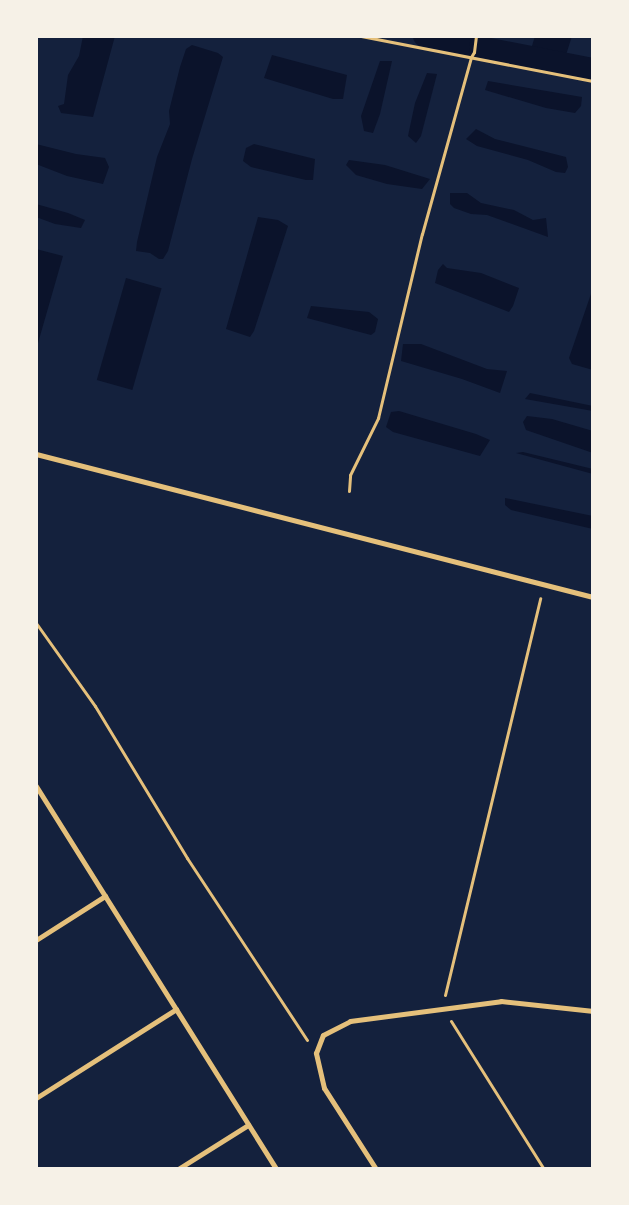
<!DOCTYPE html>
<html>
<head>
<meta charset="utf-8">
<style>
  body { margin:0 }
  #map { position:relative; width:629px; height:1205px; overflow:hidden; background:#14213d; font-family:"Noto Sans",sans-serif }
  div>[style] { position:absolute }
  [style*='--x'] { left:calc(var(--x)*1px); top:calc(var(--y)*1px); width:calc(var(--w)*1px); rotate:calc(var(--a)*1deg) }
  .water>* { inset:0; background:#0b132b; transform-origin:0 0 }
  .canal>* { height:22px; margin:-11px; padding:0 11px; transform-origin:11px; border-radius:11px; background:#0b132b }
  .path>* { height:3px; margin:-1.5px; padding:0 1.5px; transform-origin:1.5px; border-radius:1.5px; background:#e5c07b }
  .minor>* { height:5px; margin:-2.5px; padding:0 2.5px; transform-origin:2.5px; border-radius:2.5px; background:#e5c07b }
  span { translate:-50% -50%; white-space:nowrap; text-align:center; line-height:1.15; -webkit-text-stroke:4px #f6f1e7; paint-order:stroke }
  .frame { position:absolute; inset:0; border:38px solid #f6f1e7; pointer-events:none }
</style>
</head>
<body>
<div id="map">
  <div class="water">
    <div style="clip-path:polygon(83px 36px,115px 36px,93px 117px,61px 113px,58px 106px,64px 104px,68px 75px,79px 56px)"></div>
    <div style="clip-path:polygon(535px 36px,572px 36px,565px 58px,545px 56px,532px 46px)"></div>
    <div style="clip-path:polygon(192px 45px,218px 53px,223px 57px,192px 159px,168px 251px,163px 259px,159px 259px,150px 253px,136px 251px,137px 242px,157px 157px,170px 124px,169px 111px,180px 67px,186px 49px)"></div>
    <div style="clip-path:polygon(272px 55px,347px 75px,343px 99px,333px 99px,264px 78px)"></div>
    <div style="clip-path:polygon(380px 61px,392px 61px,380px 114px,373px 133px,364px 131px,361px 116px)"></div>
    <div style="clip-path:polygon(427px 73px,437px 74px,421px 136px,416px 143px,408px 136px,415px 103px)"></div>
    <div style="clip-path:polygon(488px 81px,582px 97px,581px 106px,575px 113px,546px 108px,485px 90px)"></div>
    <div style="clip-path:polygon(476px 129px,495px 139px,566px 157px,568px 167px,565px 173px,556px 172px,528px 160px,477px 146px,466px 139px)"></div>
    <div style="clip-path:polygon(36px 144px,76px 154px,105px 158px,109px 167px,103px 184px,67px 176px,36px 164px)"></div>
    <div style="clip-path:polygon(254px 144px,315px 159px,313px 180px,306px 180px,251px 167px,243px 161px,246px 148px)"></div>
    <div style="clip-path:polygon(349px 160px,385px 165px,430px 179px,422px 189px,387px 184px,356px 175px,346px 165px)"></div>
    <div style="clip-path:polygon(450px 193px,467px 193px,481px 203px,514px 210px,533px 220px,546px 218px,548px 237px,487px 215px,471px 214px,454px 208px,450px 204px)"></div>
    <div style="clip-path:polygon(36px 204px,68px 213px,85px 220px,81px 228px,55px 224px,36px 217px)"></div>
    <div style="clip-path:polygon(258px 217px,278px 220px,288px 226px,254px 331px,250px 337px,226px 329px)"></div>
    <div style="clip-path:polygon(36px 249px,63px 256px,36px 350px)"></div>
    <div style="clip-path:polygon(443px 264px,447px 268px,481px 273px,519px 288px,513px 306px,509px 312px,435px 283px,438px 270px)"></div>
    <div style="left:126px;top:278px;width:37px;height:106px;rotate:16deg"></div>
    <div style="clip-path:polygon(593px 288px,593px 370px,572px 364px,569px 358px)"></div>
    <div style="clip-path:polygon(311px 306px,369px 312px,378px 319px,375px 332px,371px 335px,307px 318px)"></div>
    <div style="clip-path:polygon(403px 344px,421px 344px,487px 369px,507px 371px,500px 393px,462px 379px,401px 361px)"></div>
    <div style="clip-path:polygon(530px 393px,593px 406px,593px 411px,525px 399px)"></div>
    <div style="clip-path:polygon(399px 411px,476px 434px,490px 440px,480px 456px,393px 432px,386px 427px,391px 412px)"></div>
    <div style="clip-path:polygon(527px 416px,552px 419px,593px 431px,593px 453px,526px 430px,523px 422px)"></div>
    <div style="clip-path:polygon(523px 452px,593px 469px,593px 474px,516px 453px)"></div>
    <div style="clip-path:polygon(505px 498px,593px 516px,593px 529px,511px 510px,505px 505px)"></div>
  </div>
  <div class="canal">
    <div style="--x:424;--y:36;--w:49;--a:11.8"></div>
    <div style="--x:480;--y:47;--w:115;--a:11"></div>
  </div>
  <div class="path">
    <div style="--x:361;--y:36;--w:236;--a:11"></div>
    <div style="--x:349;--y:491;--w:16;--a:-86"></div>
    <div style="--x:350;--y:475;--w:64;--a:-63.8"></div>
    <div style="--x:378;--y:418;--w:189;--a:-76.6"></div>
    <div style="--x:422;--y:234;--w:184;--a:-74.5"></div>
    <div style="--x:471;--y:57;--w:6;--a:-59"></div>
    <div style="--x:474;--y:52;--w:16;--a:-83"></div>
    <div style="--x:36;--y:623;--w:102;--a:54.6"></div>
    <div style="--x:95;--y:706;--w:178;--a:58.8"></div>
    <div style="--x:187;--y:858;--w:218;--a:56.6"></div>
    <div style="--x:445;--y:995;--w:408;--a:-76.5"></div>
    <div style="--x:451;--y:1021;--w:175;--a:57.9"></div>
  </div>
  <div class="minor">
    <div style="--x:36;--y:454;--w:575;--a:14.4"></div>
    <div style="--x:36;--y:786;--w:452;--a:57.9"></div>
    <div style="--x:36;--y:940;--w:82;--a:-32.5"></div>
    <div style="--x:36;--y:1098;--w:166;--a:-32.4"></div>
    <div style="--x:178;--y:1169;--w:83;--a:-32.2"></div>
    <div style="--x:376;--y:1169;--w:96;--a:-122.7"></div>
    <div style="--x:324;--y:1088;--w:36;--a:-103"></div>
    <div style="--x:316;--y:1053;--w:19;--a:-69"></div>
    <div style="--x:323;--y:1035;--w:30;--a:-27"></div>
    <div style="--x:350;--y:1021;--w:152;--a:-7.5"></div>
    <div style="--x:501;--y:1001;--w:93;--a:6.2"></div>
  </div>
  <div class="frame"></div>
</div>
</body>
</html>
